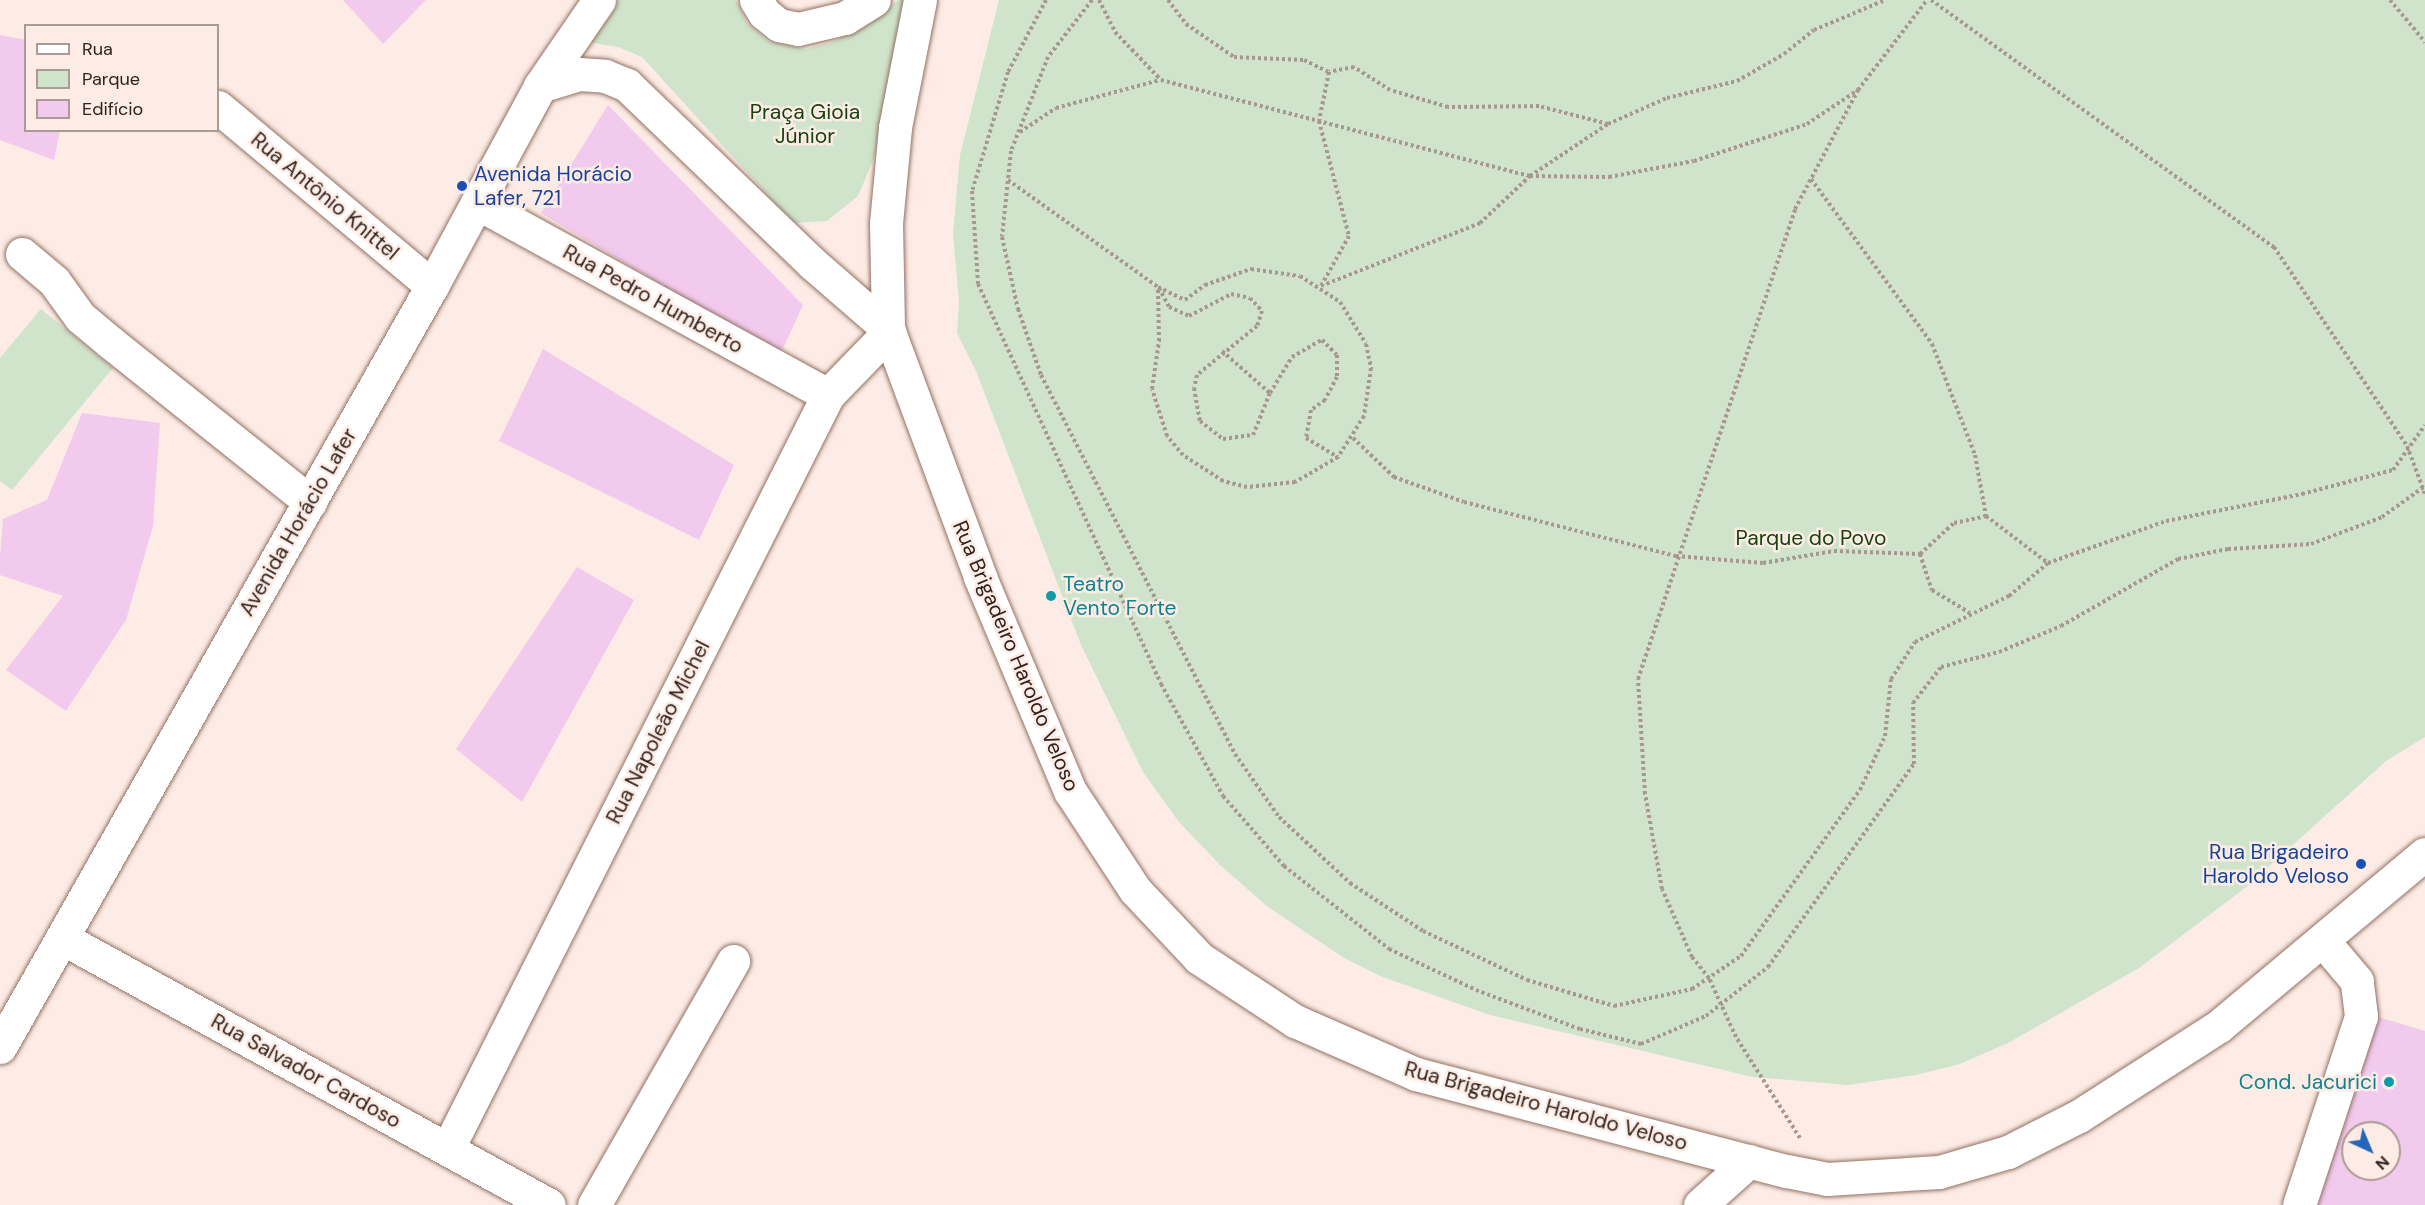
<!DOCTYPE html>
<html>
<head>
<meta charset="utf-8">
<style>
  body { margin:0 }
  #map { position:relative; width:2425px; height:1205px; overflow:hidden; background:#fcece5; font-family:"DM Sans",sans-serif }
  div>[style] { position:absolute }
  [style*='--x'] { left:calc(var(--x)*1px); top:calc(var(--y)*1px); width:calc(var(--w)*1px); rotate:calc(var(--a)*1deg) }
  .green>* { inset:0; background:#cfe4cb }
  .building>* { inset:0; background:#f2caee }
  .path>* { height:4px; margin-top:-2px; transform-origin:0; background:repeating-linear-gradient(90deg,#a79790 0 3px,transparent 0 6px) }
  .roads { filter:drop-shadow(0 0 2px #947162) drop-shadow(0 0 2px #947162) }
  .minor>* { height:33px; margin:-16.5px; padding:0 16.5px; transform-origin:16.5px; border-radius:16.5px; background:#fff }
  .major>* { height:33px; margin:-16.5px; padding:0 16.5px; transform-origin:16.5px; border-radius:16.5px; background:#fff }
  .dots>* { width:16px; height:16px; translate:-50% -50%; box-sizing:border-box; border:3px solid #fcece5; border-radius:50% }
  span { translate:-50% -50%; white-space:nowrap; text-align:center; line-height:1.15; -webkit-text-stroke:5px #fcece5; paint-order:stroke }
  .park-label { font-size:21px; color:#16430d }
  .transit-label { font-size:21px; color:#164399 }
  .left { translate:0 -50%; text-align:left }
  .right { translate:-100% -50%; text-align:right }
  .street-label { font-size:21px; color:#31221c }
  .culture-label { font-size:21px; color:#0d838f }
  .legend { position:absolute; left:24px; top:24px; width:195px; height:108px; box-sizing:border-box; background:#fcece5; border:2px solid #ab9b95; margin:0; padding:8px 10px; list-style:none; font-size:18px; color:#31221c }
  .legend li { display:flex; align-items:center; gap:12px; height:30px }
  .legend b { width:30px; border:2px solid #ab9b95 }
  .north { position:absolute; left:2341px; top:1121px; width:60px; height:60px; box-sizing:border-box; background:#fcece5; border:2px solid #ab9b95; border-radius:50%; rotate:136deg; font-size:16px; font-weight:700; line-height:24px; text-align:center; color:#31221c }
  .north::after { content:''; display:block; margin:auto; width:21px; height:27px; background:#2666b8; clip-path:polygon(50% 0,100% 100%,50% 72%,0 100%) }
</style>
</head>
<body>
<div id="map">
  <div class="green">
    <div style="clip-path:polygon(619px 0,736px 0,747px 23px,768px 41px,806px 49px,835px 41px,899px 0,908px 0,874px 158px,858px 196px,827px 221px,793px 223px,642px 57px,618px 47px,588px 42px)"></div>
    <div style="clip-path:polygon(999px 0,2425px 0,2425px 737px,2386px 761px,2245px 888px,2139px 968px,2010px 1042px,1960px 1064px,1916px 1075px,1848px 1085px,1753px 1077px,1490px 1015px,1380px 976px,1344px 958px,1268px 907px,1220px 865px,1179px 822px,1143px 772px,1081px 645px,976px 371px,957px 333px,959px 301px,953px 234px,960px 155px)"></div>
    <div style="clip-path:polygon(41px 309px,113px 368px,12px 490px,0 481px,0 358px)"></div>
  </div>
  <div class="building">
    <div style="clip-path:polygon(343px 0,426px 0,383px 44px)"></div>
    <div style="clip-path:polygon(0 35px,26px 40px,26px 130px,60px 130px,54px 160px,0 140px)"></div>
    <div style="clip-path:polygon(608px 105px,803px 305px,780px 355px,541px 213px)"></div>
    <div style="clip-path:polygon(543px 349px,734px 465px,699px 540px,499px 441px)"></div>
    <div style="clip-path:polygon(82px 413px,160px 423px,153px 526px,126px 620px,66px 711px,6px 670px,63px 596px,0 575px,0 557px,3px 519px,47px 500px)"></div>
    <div style="clip-path:polygon(577px 567px,634px 600px,522px 802px,456px 749px)"></div>
    <div style="clip-path:polygon(evenodd,2375px 1016px,2425px 1031px,2425px 1205px,2312px 1205px,2375px 1016px,2353px 1133px,2389px 1133px,2389px 1169px,2353px 1169px,2353px 1133px)"></div>
  </div>
  <div class="path">
    <div style="--x:1046;--y:0;--w:81;--a:117.8"></div>
    <div style="--x:1008;--y:72;--w:124;--a:106.8"></div>
    <div style="--x:972;--y:191;--w:93;--a:86.3"></div>
    <div style="--x:978;--y:284;--w:440;--a:65.4"></div>
    <div style="--x:1161;--y:684;--w:128;--a:61"></div>
    <div style="--x:1223;--y:796;--w:93;--a:48.9"></div>
    <div style="--x:1284;--y:866;--w:134;--a:38.3"></div>
    <div style="--x:1389;--y:949;--w:96;--a:25.2"></div>
    <div style="--x:1476;--y:990;--w:111;--a:20.6"></div>
    <div style="--x:1580;--y:1029;--w:63;--a:13.8"></div>
    <div style="--x:1641;--y:1044;--w:71;--a:-23.3"></div>
    <div style="--x:1706;--y:1016;--w:79;--a:-38.3"></div>
    <div style="--x:1768;--y:967;--w:250;--a:-54.3"></div>
    <div style="--x:1914;--y:764;--w:61;--a:-90.9"></div>
    <div style="--x:1913;--y:703;--w:46;--a:-52.1"></div>
    <div style="--x:1941;--y:667;--w:60;--a:-14.5"></div>
    <div style="--x:1999;--y:652;--w:67;--a:-22.8"></div>
    <div style="--x:2061;--y:626;--w:135;--a:-29.8"></div>
    <div style="--x:2178;--y:559;--w:51;--a:-11.3"></div>
    <div style="--x:2228;--y:549;--w:83;--a:-3.4"></div>
    <div style="--x:2311;--y:544;--w:76;--a:-20.8"></div>
    <div style="--x:2382;--y:517;--w:53;--a:-35.8"></div>
    <div style="--x:1092;--y:0;--w:72;--a:127.7"></div>
    <div style="--x:1048;--y:57;--w:101;--a:111.5"></div>
    <div style="--x:1011;--y:151;--w:86;--a:96"></div>
    <div style="--x:1002;--y:237;--w:74;--a:77.5"></div>
    <div style="--x:1018;--y:309;--w:70;--a:70.8"></div>
    <div style="--x:1041;--y:375;--w:426;--a:62.9"></div>
    <div style="--x:1235;--y:754;--w:77;--a:55.1"></div>
    <div style="--x:1279;--y:817;--w:97;--a:42.9"></div>
    <div style="--x:1350;--y:883;--w:87;--a:33.3"></div>
    <div style="--x:1423;--y:931;--w:115;--a:25.2"></div>
    <div style="--x:1527;--y:980;--w:91;--a:16.6"></div>
    <div style="--x:1614;--y:1006;--w:80;--a:-12.3"></div>
    <div style="--x:1692;--y:989;--w:59;--a:-34"></div>
    <div style="--x:1741;--y:956;--w:204;--a:-54.4"></div>
    <div style="--x:1860;--y:790;--w:60;--a:-65.2"></div>
    <div style="--x:1885;--y:736;--w:57;--a:-84"></div>
    <div style="--x:1891;--y:679;--w:44;--a:-57"></div>
    <div style="--x:1915;--y:642;--w:105;--a:-26.1"></div>
    <div style="--x:2009;--y:596;--w:51;--a:-40.2"></div>
    <div style="--x:2048;--y:563;--w:125;--a:-19.6"></div>
    <div style="--x:2166;--y:521;--w:139;--a:-11.2"></div>
    <div style="--x:2302;--y:494;--w:94;--a:-14.8"></div>
    <div style="--x:2393;--y:470;--w:55;--a:-54.6"></div>
    <div style="--x:1099;--y:0;--w:36;--a:63"></div>
    <div style="--x:1115;--y:32;--w:66;--a:46.2"></div>
    <div style="--x:1161;--y:80;--w:381;--a:14.6"></div>
    <div style="--x:1530;--y:176;--w:79;--a:0.7"></div>
    <div style="--x:1609;--y:177;--w:86;--a:-10.7"></div>
    <div style="--x:1694;--y:161;--w:119;--a:-18.1"></div>
    <div style="--x:1807;--y:124;--w:61;--a:-33.7"></div>
    <div style="--x:1858;--y:90;--w:113;--a:-52.5"></div>
    <div style="--x:1168;--y:0;--w:30;--a:53"></div>
    <div style="--x:1186;--y:24;--w:58;--a:34.5"></div>
    <div style="--x:1234;--y:57;--w:70;--a:2.5"></div>
    <div style="--x:1304;--y:60;--w:28;--a:26"></div>
    <div style="--x:1329;--y:72;--w:50;--a:101.5"></div>
    <div style="--x:1319;--y:121;--w:119;--a:75.4"></div>
    <div style="--x:1349;--y:236;--w:57;--a:119.2"></div>
    <div style="--x:1931;--y:0;--w:423;--a:35.8"></div>
    <div style="--x:2274;--y:247;--w:239;--a:56.2"></div>
    <div style="--x:2407;--y:446;--w:51;--a:69.4"></div>
    <div style="--x:2390;--y:0;--w:55;--a:50.2"></div>
    <div style="--x:1608;--y:124;--w:64;--a:-23.8"></div>
    <div style="--x:1667;--y:98;--w:72;--a:-13.7"></div>
    <div style="--x:1737;--y:81;--w:54;--a:-29.9"></div>
    <div style="--x:1784;--y:54;--w:38;--a:-39"></div>
    <div style="--x:1814;--y:30;--w:77;--a:-22.9"></div>
    <div style="--x:1020;--y:132;--w:43;--a:-33.7"></div>
    <div style="--x:1056;--y:108;--w:108;--a:-15.1"></div>
    <div style="--x:1811;--y:179;--w:205;--a:53.7"></div>
    <div style="--x:1932;--y:344;--w:119;--a:68.8"></div>
    <div style="--x:1975;--y:455;--w:62;--a:79.8"></div>
    <div style="--x:1986;--y:516;--w:78;--a:37.2"></div>
    <div style="--x:1008;--y:180;--w:184;--a:35.5"></div>
    <div style="--x:1158;--y:287;--w:30;--a:26"></div>
    <div style="--x:1185;--y:300;--w:25;--a:-37"></div>
    <div style="--x:1205;--y:285;--w:49;--a:-19.2"></div>
    <div style="--x:1251;--y:269;--w:49;--a:8.1"></div>
    <div style="--x:1300;--y:276;--w:48;--a:33"></div>
    <div style="--x:1340;--y:302;--w:49;--a:58.2"></div>
    <div style="--x:1366;--y:344;--w:25;--a:78"></div>
    <div style="--x:1371;--y:368;--w:49;--a:98.3"></div>
    <div style="--x:1364;--y:416;--w:49;--a:122.4"></div>
    <div style="--x:1338;--y:457;--w:50;--a:149.8"></div>
    <div style="--x:1295;--y:482;--w:48;--a:174.1"></div>
    <div style="--x:1247;--y:487;--w:25;--a:-166"></div>
    <div style="--x:1223;--y:481;--w:48;--a:-147"></div>
    <div style="--x:1183;--y:455;--w:25;--a:-130"></div>
    <div style="--x:1167;--y:436;--w:49;--a:-107.7"></div>
    <div style="--x:1152;--y:389;--w:49;--a:-81.7"></div>
    <div style="--x:1159;--y:341;--w:54;--a:-91.1"></div>
    <div style="--x:1321;--y:286;--w:171;--a:-21.6"></div>
    <div style="--x:1480;--y:223;--w:69;--a:-43.2"></div>
    <div style="--x:1530;--y:176;--w:94;--a:-33.7"></div>
    <div style="--x:1608;--y:124;--w:71;--a:-165.4"></div>
    <div style="--x:1539;--y:106;--w:91;--a:179.4"></div>
    <div style="--x:1448;--y:107;--w:60;--a:-163.7"></div>
    <div style="--x:1390;--y:90;--w:43;--a:-147.4"></div>
    <div style="--x:1354;--y:67;--w:25;--a:169"></div>
    <div style="--x:1159;--y:288;--w:21;--a:62"></div>
    <div style="--x:1169;--y:307;--w:22;--a:24"></div>
    <div style="--x:1189;--y:316;--w:47;--a:-27.6"></div>
    <div style="--x:1231;--y:294;--w:19;--a:12"></div>
    <div style="--x:1250;--y:298;--w:18;--a:47"></div>
    <div style="--x:1262;--y:311;--w:16;--a:108"></div>
    <div style="--x:1257;--y:326;--w:77;--a:140.8"></div>
    <div style="--x:1197;--y:375;--w:13;--a:103"></div>
    <div style="--x:1194;--y:388;--w:34;--a:80"></div>
    <div style="--x:1200;--y:421;--w:29;--a:38"></div>
    <div style="--x:1223;--y:439;--w:30;--a:-8"></div>
    <div style="--x:1253;--y:435;--w:45;--a:-68"></div>
    <div style="--x:1270;--y:393;--w:42;--a:-58.6"></div>
    <div style="--x:1292;--y:357;--w:34;--a:-30"></div>
    <div style="--x:1322;--y:340;--w:21;--a:45"></div>
    <div style="--x:1337;--y:355;--w:22;--a:90"></div>
    <div style="--x:1337;--y:377;--w:26;--a:118"></div>
    <div style="--x:1325;--y:400;--w:17;--a:144"></div>
    <div style="--x:1311;--y:410;--w:28;--a:100"></div>
    <div style="--x:1306;--y:438;--w:37;--a:31"></div>
    <div style="--x:1222;--y:351;--w:64;--a:41.2"></div>
    <div style="--x:1353;--y:438;--w:57;--a:43.6"></div>
    <div style="--x:1394;--y:477;--w:74;--a:19.7"></div>
    <div style="--x:1464;--y:502;--w:219;--a:14.3"></div>
    <div style="--x:1676;--y:556;--w:87;--a:4.6"></div>
    <div style="--x:1763;--y:563;--w:72;--a:-9.6"></div>
    <div style="--x:1834;--y:551;--w:86;--a:2"></div>
    <div style="--x:1920;--y:554;--w:46;--a:-42.4"></div>
    <div style="--x:1954;--y:523;--w:33;--a:-12"></div>
    <div style="--x:1920;--y:554;--w:38;--a:72"></div>
    <div style="--x:1932;--y:590;--w:44;--a:31.2"></div>
    <div style="--x:1800;--y:1138;--w:120;--a:-122.4"></div>
    <div style="--x:1736;--y:1037;--w:65;--a:-114.6"></div>
    <div style="--x:1709;--y:978;--w:27;--a:-129"></div>
    <div style="--x:1692;--y:957;--w:74;--a:-113.8"></div>
    <div style="--x:1662;--y:889;--w:97;--a:-100.1"></div>
    <div style="--x:1645;--y:794;--w:115;--a:-93.5"></div>
    <div style="--x:1638;--y:679;--w:496;--a:-71.5"></div>
    <div style="--x:1795;--y:209;--w:135;--a:-62.1"></div>
  </div>
  <div class="roads">
    <div class="minor">
      <div style="--x:920;--y:0;--w:130;--a:101.1"></div>
      <div style="--x:895;--y:128;--w:95;--a:95.4"></div>
      <div style="--x:886;--y:223;--w:106;--a:88.9"></div>
      <div style="--x:888;--y:329;--w:265;--a:69.6"></div>
      <div style="--x:980;--y:577;--w:232;--a:67.2"></div>
      <div style="--x:1070;--y:791;--w:118;--a:56.7"></div>
      <div style="--x:1135;--y:890;--w:93;--a:46.7"></div>
      <div style="--x:1199;--y:958;--w:115;--a:33.3"></div>
      <div style="--x:1295;--y:1021;--w:132;--a:23.7"></div>
      <div style="--x:1416;--y:1074;--w:383;--a:14.7"></div>
      <div style="--x:1787;--y:1171;--w:41;--a:11.3"></div>
      <div style="--x:1827;--y:1179;--w:112;--a:-3.6"></div>
      <div style="--x:1939;--y:1172;--w:72;--a:-16.2"></div>
      <div style="--x:2008;--y:1152;--w:80;--a:-26.9"></div>
      <div style="--x:2079;--y:1116;--w:166;--a:-32.7"></div>
      <div style="--x:2219;--y:1026;--w:268;--a:-39.9"></div>
      <div style="--x:540;--y:86;--w:41;--a:-17.1"></div>
      <div style="--x:579;--y:74;--w:26;--a:4"></div>
      <div style="--x:605;--y:76;--w:24;--a:22"></div>
      <div style="--x:627;--y:85;--w:257;--a:43.9"></div>
      <div style="--x:812;--y:263;--w:101;--a:41"></div>
      <div style="--x:218;--y:107;--w:279;--a:39.9"></div>
      <div style="--x:477;--y:203;--w:400;--a:28.7"></div>
      <div style="--x:22;--y:254;--w:42;--a:40.2"></div>
      <div style="--x:54;--y:281;--w:44;--a:54.2"></div>
      <div style="--x:80;--y:317;--w:40;--a:40"></div>
      <div style="--x:111;--y:343;--w:255;--a:38.6"></div>
      <div style="--x:62;--y:938;--w:555;--a:28.73"></div>
      <div style="--x:0;--y:1047;--w:875;--a:-60.42"></div>
      <div style="--x:432;--y:286;--w:227;--a:-61.6"></div>
      <div style="--x:540;--y:86;--w:104;--a:-55.5"></div>
      <div style="--x:448;--y:1148;--w:843;--a:-63.22"></div>
      <div style="--x:828;--y:395;--w:88;--a:-45.9"></div>
      <div style="--x:594;--y:1205;--w:281;--a:-60.3"></div>
      <div style="--x:1700;--y:1205;--w:66;--a:-41.9"></div>
      <div style="--x:2299;--y:1205;--w:199;--a:-71.8"></div>
      <div style="--x:2361;--y:1016;--w:35;--a:-97"></div>
      <div style="--x:2357;--y:981;--w:51;--a:-130.2"></div>
    </div>
    <div class="major">
      <div style="--x:756;--y:0;--w:15;--a:58"></div>
      <div style="--x:764;--y:13;--w:19;--a:39"></div>
      <div style="--x:779;--y:25;--w:19;--a:12"></div>
      <div style="--x:798;--y:29;--w:48;--a:-13.2"></div>
      <div style="--x:845;--y:18;--w:34;--a:-32"></div>
    </div>
  </div>
  <div class="dots">
    <div style="left:462px;top:186px;background:#1a4fb4"></div>
    <div style="left:1051px;top:596px;background:#0f9aa8"></div>
    <div style="left:2361px;top:864px;background:#1a4fb4"></div>
    <div style="left:2389px;top:1082px;background:#0f9aa8"></div>
  </div>
  <div class="park-label">
    <span style="left:805px;top:124px">Praça Gioia<br>Júnior</span>
    <span style="left:1811px;top:538px">Parque do Povo</span>
  </div>
  <div class="transit-label">
    <span class="left" style="left:474px;top:186px">Avenida Horácio<br>Lafer, 721</span>
    <span class="right" style="left:2349px;top:864px">Rua Brigadeiro<br>Haroldo Veloso</span>
  </div>
  <div class="street-label">
    <span style="left:325px;top:196px;rotate:40deg">Rua Antônio Knittel</span>
    <span style="left:653px;top:299px;rotate:29deg">Rua Pedro Humberto</span>
    <span style="left:298px;top:522px;rotate:-60deg">Avenida Horácio Lafer</span>
    <span style="left:1016px;top:656px;rotate:67deg">Rua Brigadeiro Haroldo Veloso</span>
    <span style="left:658px;top:732px;rotate:-63deg">Rua Napoleão Michel</span>
    <span style="left:306px;top:1071px;rotate:29deg">Rua Salvador Cardoso</span>
    <span style="left:1546px;top:1106px;rotate:15deg">Rua Brigadeiro Haroldo Veloso</span>
  </div>
  <div class="culture-label">
    <span class="left" style="left:1063px;top:596px">Teatro<br>Vento Forte</span>
    <span class="right" style="left:2377px;top:1082px">Cond. Jacurici</span>
  </div>
  <ul class="legend">
  <li><b style="height:8px;background:#fff"></b>Rua</li>
  <li><b style="height:16px;background:#cfe4cb"></b>Parque</li>
  <li><b style="height:16px;background:#f2caee"></b>Edifício</li>
  </ul>
  <div class="north">N</div>
</div>
</body>
</html>
